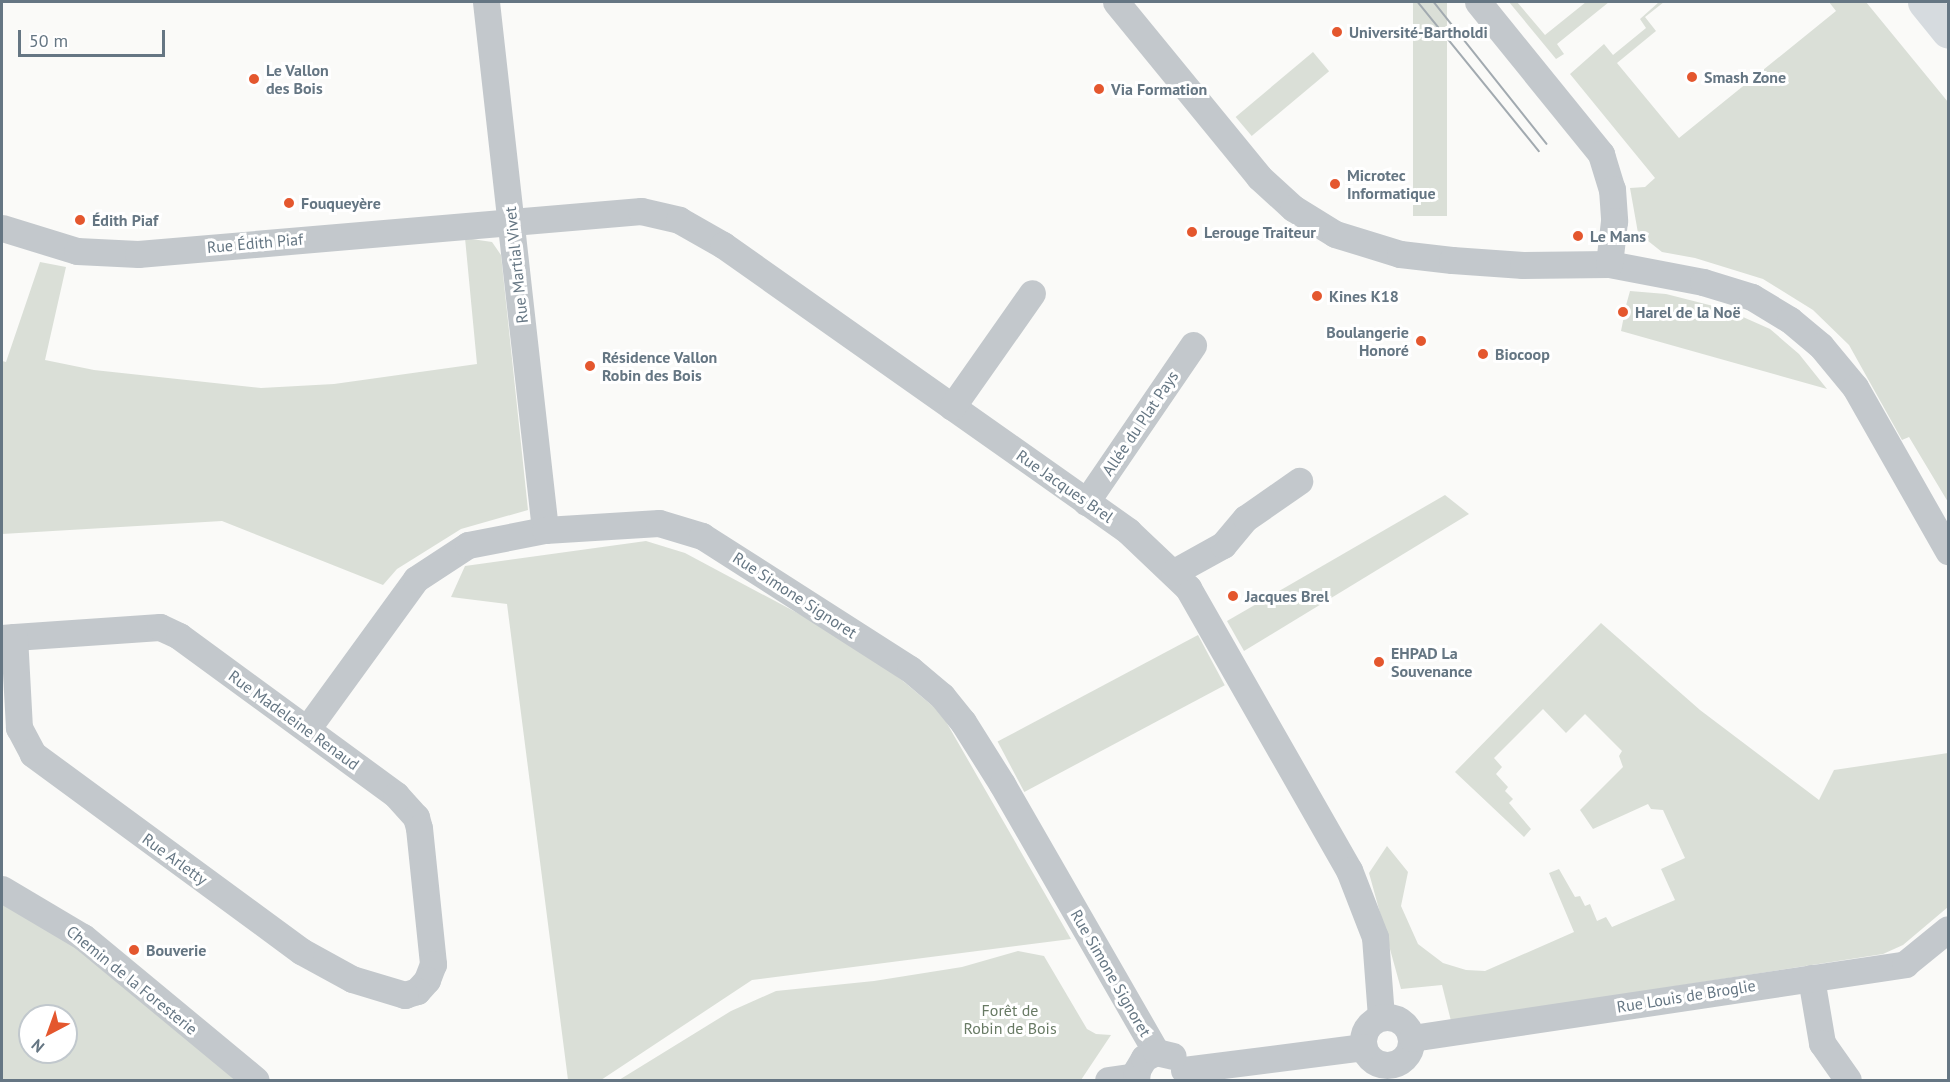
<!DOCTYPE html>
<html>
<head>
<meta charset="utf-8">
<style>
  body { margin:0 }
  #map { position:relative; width:1950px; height:1082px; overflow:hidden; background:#fafaf8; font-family:"PT Sans",sans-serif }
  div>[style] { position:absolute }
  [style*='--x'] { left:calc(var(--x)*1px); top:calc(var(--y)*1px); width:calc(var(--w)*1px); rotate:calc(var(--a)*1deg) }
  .green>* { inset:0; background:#dadfd7; transform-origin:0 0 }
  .minor>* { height:27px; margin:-13.5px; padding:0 13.5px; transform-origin:13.5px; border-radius:13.5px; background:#c3c8cc }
  .minor>.ring { margin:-13.5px; padding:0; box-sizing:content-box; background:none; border:27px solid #c3c8cc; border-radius:50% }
  .major>* { height:33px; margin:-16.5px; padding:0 16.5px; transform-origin:16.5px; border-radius:16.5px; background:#d6dbdf }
  .tram>* { height:1.5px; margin:-0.75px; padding:0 0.75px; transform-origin:0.75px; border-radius:0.75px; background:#a2aab0 }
  .dots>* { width:16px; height:16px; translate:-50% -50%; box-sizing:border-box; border:3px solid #fff; border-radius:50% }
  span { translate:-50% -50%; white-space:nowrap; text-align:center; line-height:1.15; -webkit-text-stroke:6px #fff; paint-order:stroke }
  .poi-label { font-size:16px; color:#657683; font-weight:700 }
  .left { translate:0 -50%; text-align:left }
  .right { translate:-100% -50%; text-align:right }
  .street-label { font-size:16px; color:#657683 }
  .park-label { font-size:16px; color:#687a64 }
  .frame { position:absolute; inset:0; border:3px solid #657683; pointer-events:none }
  .north { position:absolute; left:18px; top:1004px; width:60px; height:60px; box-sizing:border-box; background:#fff; border:2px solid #c1c8cd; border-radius:50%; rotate:221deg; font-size:16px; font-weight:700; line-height:24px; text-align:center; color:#657683 }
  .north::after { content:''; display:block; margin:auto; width:21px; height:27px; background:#e4572e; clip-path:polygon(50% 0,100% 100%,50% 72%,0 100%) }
  .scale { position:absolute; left:18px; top:30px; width:147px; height:27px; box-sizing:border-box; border:3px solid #657683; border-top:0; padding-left:8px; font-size:18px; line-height:21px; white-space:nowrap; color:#657683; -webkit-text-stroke:4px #fff; paint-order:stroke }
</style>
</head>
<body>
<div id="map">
  <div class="green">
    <div style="left:1413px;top:2px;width:34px;height:214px"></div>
    <div style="clip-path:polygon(1509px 2px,1517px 2px,1545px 35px,1586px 2px,1609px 2px,1557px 44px,1564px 54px,1556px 59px)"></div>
    <div style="clip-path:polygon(1659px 2px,1664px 2px,1645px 17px,1656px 31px,1617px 63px,1679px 138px,1836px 11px,1829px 2px,1866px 2px,1948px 102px,1948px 502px,1909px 437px,1902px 440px,1849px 345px,1813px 310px,1763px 279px,1695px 258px,1662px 252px,1638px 233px,1630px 188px,1645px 187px,1655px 178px,1570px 74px,1604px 44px,1613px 55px,1646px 28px,1640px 19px)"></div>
    <div style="left:1313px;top:52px;width:25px;height:101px;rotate:50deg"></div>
    <div style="clip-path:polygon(465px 238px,492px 242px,501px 255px,528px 510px,461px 529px,397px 569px,383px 585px,222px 521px,2px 534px,2px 361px,6px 362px,40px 262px,66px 267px,45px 360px,94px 370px,261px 388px,334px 384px,477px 364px)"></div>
    <div style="clip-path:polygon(1630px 291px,1666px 294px,1725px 309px,1770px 329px,1799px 354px,1827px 389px,1621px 331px,1624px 316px,1628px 316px,1625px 309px)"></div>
    <div style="clip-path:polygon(1445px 495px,1469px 514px,1244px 651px,1227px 621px)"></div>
    <div style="clip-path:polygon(646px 541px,685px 553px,865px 649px,941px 713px,1071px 939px,752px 980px,601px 1080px,568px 1080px,507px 604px,451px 597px,465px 566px)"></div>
    <div style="clip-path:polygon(1601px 623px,1700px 710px,1819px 800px,1834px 770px,1948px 753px,1948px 907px,1903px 945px,1883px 954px,1451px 1021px,1442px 985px,1401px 989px,1369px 873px,1387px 846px,1408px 872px,1401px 906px,1418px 944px,1443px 963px,1466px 970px,1485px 971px,1574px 932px,1549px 873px,1559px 869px,1575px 897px,1580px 896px,1585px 906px,1590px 904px,1597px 921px,1606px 917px,1612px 927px,1675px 900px,1661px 869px,1685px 858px,1663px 810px,1651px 809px,1648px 804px,1593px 829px,1580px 810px,1623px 767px,1619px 756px,1622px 751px,1585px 714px,1566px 733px,1543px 709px,1494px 758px,1502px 767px,1496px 774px,1508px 787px,1505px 791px,1513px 799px,1509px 803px,1531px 829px,1524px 837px,1455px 772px)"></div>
    <div style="left:1198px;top:635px;width:57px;height:227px;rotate:62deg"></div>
    <div style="clip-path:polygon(evenodd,2px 889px,256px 1080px,2px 1080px,2px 889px,30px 1016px,66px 1016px,66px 1052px,30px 1052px,30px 1016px)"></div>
    <div style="clip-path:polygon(1018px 951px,1044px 956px,1087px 1029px,1096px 1034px,1111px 1035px,1081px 1080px,619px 1080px,731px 1011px,776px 991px,874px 981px,962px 967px)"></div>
  </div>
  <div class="minor">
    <div style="--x:486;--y:2;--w:531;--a:83.62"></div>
    <div style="--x:1116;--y:2;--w:226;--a:50.7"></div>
    <div style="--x:1259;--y:177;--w:46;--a:42.4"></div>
    <div style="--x:1293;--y:208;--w:49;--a:31.8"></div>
    <div style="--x:1335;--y:234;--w:68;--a:17.1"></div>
    <div style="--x:1400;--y:254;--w:52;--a:6.6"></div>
    <div style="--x:1452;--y:260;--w:71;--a:4"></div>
    <div style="--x:1523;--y:265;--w:86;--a:-0.7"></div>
    <div style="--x:1609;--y:264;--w:96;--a:10.8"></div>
    <div style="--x:1703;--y:282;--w:51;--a:17"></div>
    <div style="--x:1752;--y:297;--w:44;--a:31.2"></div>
    <div style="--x:1790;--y:320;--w:40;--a:40"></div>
    <div style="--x:1821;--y:346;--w:53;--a:50.3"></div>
    <div style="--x:1855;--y:387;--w:189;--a:60.4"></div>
    <div style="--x:1478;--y:2;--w:196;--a:51"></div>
    <div style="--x:1601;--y:154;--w:37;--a:73"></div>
    <div style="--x:1612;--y:189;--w:32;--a:86"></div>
    <div style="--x:1614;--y:221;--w:43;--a:96.6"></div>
    <div style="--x:2;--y:228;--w:78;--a:17"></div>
    <div style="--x:77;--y:251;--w:61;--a:2.8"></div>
    <div style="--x:138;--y:254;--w:505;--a:-4.89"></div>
    <div style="--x:641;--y:211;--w:39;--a:13"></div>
    <div style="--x:679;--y:220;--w:51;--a:29.6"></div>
    <div style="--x:723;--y:245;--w:496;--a:35.2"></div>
    <div style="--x:1128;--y:531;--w:83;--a:43.5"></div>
    <div style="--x:1188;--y:588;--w:325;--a:60.3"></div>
    <div style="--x:1349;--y:870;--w:72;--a:68.8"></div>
    <div style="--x:1375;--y:937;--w:80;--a:85.7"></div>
    <div style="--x:952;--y:407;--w:139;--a:-54.9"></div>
    <div style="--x:1086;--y:502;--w:190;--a:-55.7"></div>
    <div style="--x:1174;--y:572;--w:56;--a:-28.9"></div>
    <div style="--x:1223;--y:545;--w:35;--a:-50"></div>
    <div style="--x:1246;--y:518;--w:65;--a:-34.9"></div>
    <div style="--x:2;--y:638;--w:12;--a:-5"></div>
    <div style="--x:14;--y:637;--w:146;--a:-3.9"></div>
    <div style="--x:160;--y:627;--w:21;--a:25"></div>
    <div style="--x:179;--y:636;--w:269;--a:36.2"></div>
    <div style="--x:396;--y:795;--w:30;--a:48"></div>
    <div style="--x:416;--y:817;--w:11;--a:75"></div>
    <div style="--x:419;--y:828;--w:137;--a:84.1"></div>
    <div style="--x:433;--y:964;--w:17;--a:111"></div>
    <div style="--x:427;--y:980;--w:15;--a:132"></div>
    <div style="--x:417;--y:991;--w:13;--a:162"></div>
    <div style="--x:405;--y:995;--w:55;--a:-163.2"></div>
    <div style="--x:352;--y:979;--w:58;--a:-151.2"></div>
    <div style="--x:301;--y:951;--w:333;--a:-143.7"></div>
    <div style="--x:33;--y:754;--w:30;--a:-118"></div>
    <div style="--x:19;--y:728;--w:91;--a:-93.1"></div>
    <div style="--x:307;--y:729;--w:185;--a:-54"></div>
    <div style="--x:416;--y:579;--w:62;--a:-33.2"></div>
    <div style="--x:468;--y:545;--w:78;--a:-11"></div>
    <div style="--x:545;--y:530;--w:114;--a:-3.5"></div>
    <div style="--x:659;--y:523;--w:45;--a:16.8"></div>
    <div style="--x:702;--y:536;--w:247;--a:32.6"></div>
    <div style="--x:910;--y:669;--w:42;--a:40.2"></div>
    <div style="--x:942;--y:696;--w:33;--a:51"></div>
    <div style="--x:963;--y:722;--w:73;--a:57.8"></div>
    <div style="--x:1002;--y:784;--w:309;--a:60.1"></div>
    <div style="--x:2;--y:889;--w:94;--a:30.7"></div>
    <div style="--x:83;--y:937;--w:224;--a:39.6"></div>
    <div style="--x:1811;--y:978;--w:66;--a:80.4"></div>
    <div style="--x:1822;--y:1043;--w:45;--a:54.9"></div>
    <div class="ring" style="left:1363px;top:1017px;width:21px;height:21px"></div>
    <div style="--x:1412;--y:1038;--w:499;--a:-8.5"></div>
    <div style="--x:1905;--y:964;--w:55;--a:-39.1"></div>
    <div style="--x:1184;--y:1070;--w:181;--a:-7.3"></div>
    <div style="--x:1108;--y:1080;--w:28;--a:-8"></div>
    <div style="--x:1136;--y:1080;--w:10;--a:-84"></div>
    <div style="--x:1137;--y:1070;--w:14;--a:-60"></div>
    <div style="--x:1144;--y:1058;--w:13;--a:-27"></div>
    <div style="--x:1156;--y:1052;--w:17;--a:13"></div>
  </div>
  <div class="major">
    <div style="--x:1924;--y:2;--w:38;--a:51"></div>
  </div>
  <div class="tram">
    <div style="--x:1418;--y:2;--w:192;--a:50.9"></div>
    <div style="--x:1434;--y:2;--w:181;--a:51.5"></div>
  </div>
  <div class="dots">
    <div style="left:1337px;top:32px;background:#e4572e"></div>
    <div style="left:1692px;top:77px;background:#e4572e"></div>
    <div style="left:254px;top:79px;background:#e4572e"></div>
    <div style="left:1099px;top:89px;background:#e4572e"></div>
    <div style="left:1335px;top:184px;background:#e4572e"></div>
    <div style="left:289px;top:203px;background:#e4572e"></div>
    <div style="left:80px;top:220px;background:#e4572e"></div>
    <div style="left:1192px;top:232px;background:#e4572e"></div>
    <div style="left:1578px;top:236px;background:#e4572e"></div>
    <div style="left:1317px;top:296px;background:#e4572e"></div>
    <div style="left:1623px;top:312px;background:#e4572e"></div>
    <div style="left:1421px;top:341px;background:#e4572e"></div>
    <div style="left:1483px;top:354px;background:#e4572e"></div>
    <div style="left:590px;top:366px;background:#e4572e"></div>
    <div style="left:1233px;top:596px;background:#e4572e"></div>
    <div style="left:1379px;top:662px;background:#e4572e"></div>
    <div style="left:134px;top:950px;background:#e4572e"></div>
  </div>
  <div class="poi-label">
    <span class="left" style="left:1349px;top:32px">Université-Bartholdi</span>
    <span class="left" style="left:266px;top:79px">Le Vallon<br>des Bois</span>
    <span class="left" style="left:1704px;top:77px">Smash Zone</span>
    <span class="left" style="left:1111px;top:89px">Via Formation</span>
    <span class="left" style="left:1347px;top:184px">Microtec<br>Informatique</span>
    <span class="left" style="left:301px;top:203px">Fouqueyère</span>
    <span class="left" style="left:92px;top:220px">Édith Piaf</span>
    <span class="left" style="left:1204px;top:232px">Lerouge Traiteur</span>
    <span class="left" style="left:1590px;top:236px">Le Mans</span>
    <span class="left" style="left:1329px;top:296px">Kines K18</span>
    <span class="left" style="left:1635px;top:312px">Harel de la Noë</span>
    <span class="right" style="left:1409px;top:341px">Boulangerie<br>Honoré</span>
    <span class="left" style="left:1495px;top:354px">Biocoop</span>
    <span class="left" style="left:602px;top:366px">Résidence Vallon<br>Robin des Bois</span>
    <span class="left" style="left:1245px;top:596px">Jacques Brel</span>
    <span class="left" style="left:1391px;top:662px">EHPAD La<br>Souvenance</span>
    <span class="left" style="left:146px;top:950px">Bouverie</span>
  </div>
  <div class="street-label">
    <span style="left:255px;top:243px;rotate:-5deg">Rue Édith Piaf</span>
    <span style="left:516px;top:265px;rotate:-96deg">Rue Martial Vivet</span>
    <span style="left:1140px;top:423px;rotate:-56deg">Allée du Plat Pays</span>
    <span style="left:1065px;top:486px;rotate:35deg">Rue Jacques Brel</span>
    <span style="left:795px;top:595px;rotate:33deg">Rue Simone Signoret</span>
    <span style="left:294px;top:720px;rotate:36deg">Rue Madeleine Renaud</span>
    <span style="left:175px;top:859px;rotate:36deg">Rue Arletty</span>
    <span style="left:1111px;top:973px;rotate:60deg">Rue Simone Signoret</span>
    <span style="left:132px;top:980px;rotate:39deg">Chemin de la Foresterie</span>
    <span style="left:1686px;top:996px;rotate:-9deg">Rue Louis de Broglie</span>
  </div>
  <div class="park-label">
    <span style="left:1010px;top:1019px">Forêt de<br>Robin de Bois</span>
  </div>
  <div class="frame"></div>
  <div class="north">N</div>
  <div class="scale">50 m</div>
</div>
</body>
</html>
